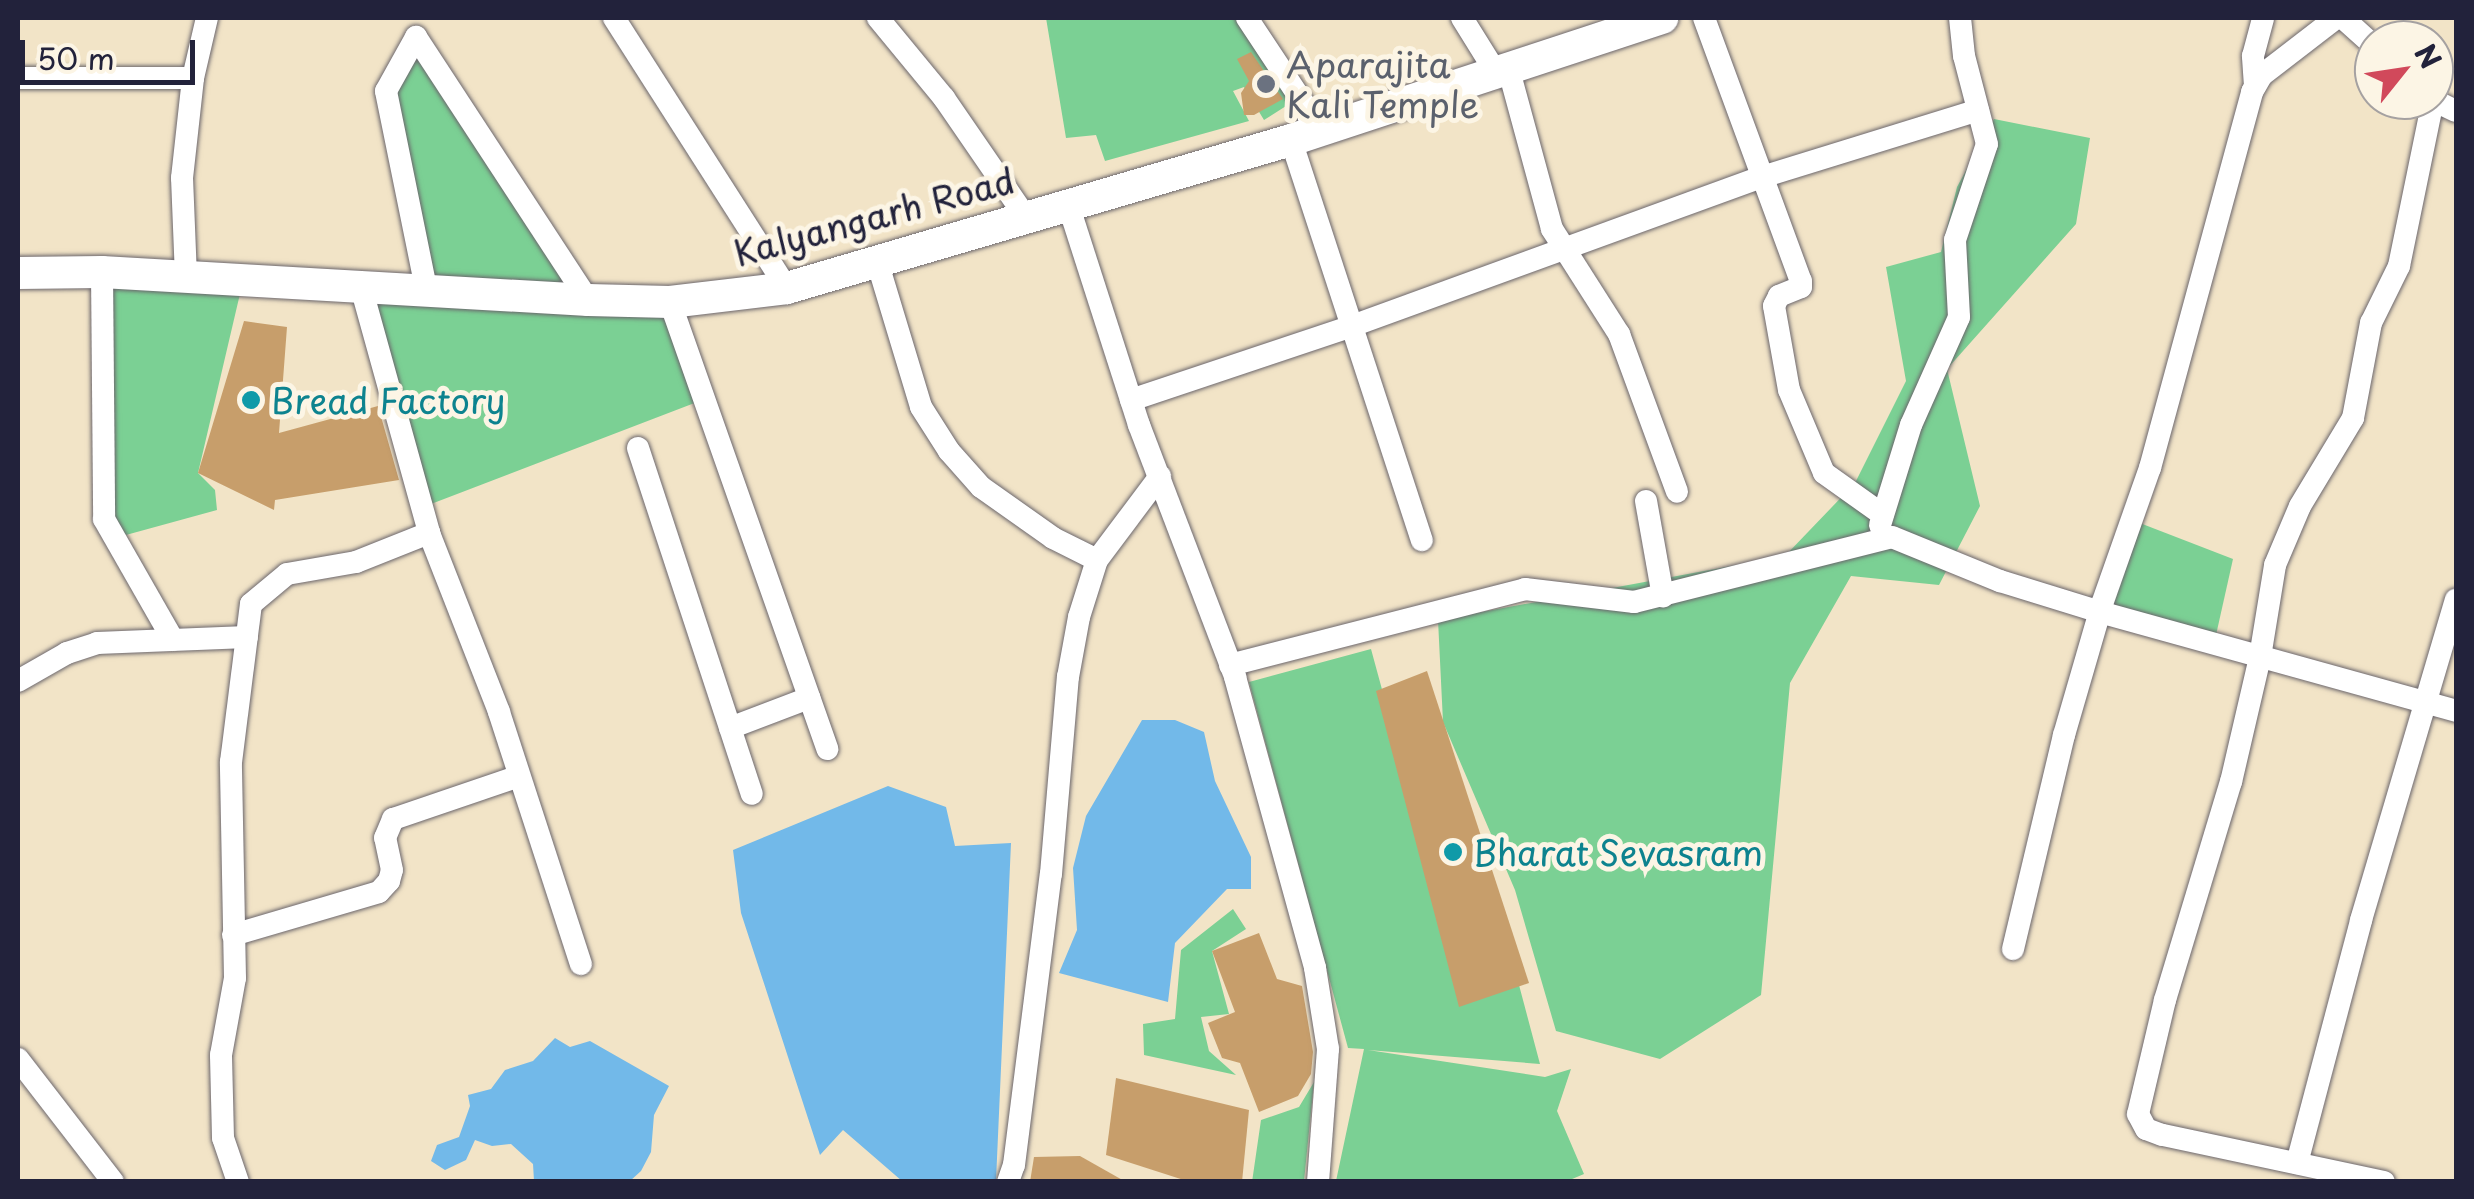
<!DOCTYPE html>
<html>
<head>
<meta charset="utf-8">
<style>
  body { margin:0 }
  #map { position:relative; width:2474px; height:1199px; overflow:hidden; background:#f2e4c7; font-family:"Playpen Sans",sans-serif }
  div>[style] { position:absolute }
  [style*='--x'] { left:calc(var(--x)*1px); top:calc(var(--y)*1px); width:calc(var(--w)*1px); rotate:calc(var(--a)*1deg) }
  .green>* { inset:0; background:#7bd094 }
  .water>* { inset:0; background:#72b9e9 }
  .building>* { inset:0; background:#c79e6b }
  .roads { filter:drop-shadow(0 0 2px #6b666c) drop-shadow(0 0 2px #6b666c) }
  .street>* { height:22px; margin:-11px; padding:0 11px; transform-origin:11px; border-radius:11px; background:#fff }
  .secondary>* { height:32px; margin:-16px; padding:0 16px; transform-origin:16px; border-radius:16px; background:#fff }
  .dots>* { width:28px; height:28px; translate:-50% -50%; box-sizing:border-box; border:5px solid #fcf5e5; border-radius:50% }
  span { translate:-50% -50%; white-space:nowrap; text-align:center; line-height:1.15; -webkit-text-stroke:10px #fcf5e5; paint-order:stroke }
  .worship-label { font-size:35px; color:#5b616d }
  .left { translate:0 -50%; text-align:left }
  .street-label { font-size:35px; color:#22223b }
  .culture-label { font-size:35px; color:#0d838f }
  .frame { position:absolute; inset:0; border:20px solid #22223b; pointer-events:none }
  .north { position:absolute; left:2354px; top:20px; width:100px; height:100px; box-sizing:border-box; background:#fcf5e5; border:2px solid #a5a1a1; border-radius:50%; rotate:60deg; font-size:28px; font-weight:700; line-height:40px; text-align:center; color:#22223b }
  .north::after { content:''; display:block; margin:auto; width:35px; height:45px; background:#d1495b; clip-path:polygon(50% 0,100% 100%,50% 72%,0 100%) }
  .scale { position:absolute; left:20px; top:40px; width:175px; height:45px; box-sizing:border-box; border:5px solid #22223b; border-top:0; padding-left:12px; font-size:30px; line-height:35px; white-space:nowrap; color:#22223b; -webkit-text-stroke:8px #fcf5e5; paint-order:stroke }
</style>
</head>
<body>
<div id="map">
  <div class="green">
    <div style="clip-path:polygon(1046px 18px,1236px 18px,1297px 99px,1264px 120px,1244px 87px,1233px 91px,1249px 121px,1105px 161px,1096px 135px,1066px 138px)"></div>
    <div style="clip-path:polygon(415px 50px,578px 298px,670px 302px,705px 399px,431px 504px,361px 287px,436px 291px,392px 95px)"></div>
    <div style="clip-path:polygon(1994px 119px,2090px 138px,2076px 224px,1947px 369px,1980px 506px,1939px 585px,1851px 576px,1790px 683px,1761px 995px,1660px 1059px,1556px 1031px,1515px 890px,1443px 722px,1438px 620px,1785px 556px,1855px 483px,1906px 381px,1886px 267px,1941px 252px,1957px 187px)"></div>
    <div style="clip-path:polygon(102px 272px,243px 281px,198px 473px,215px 490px,217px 510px,115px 538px)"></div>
    <div style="clip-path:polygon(2132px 520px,2233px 559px,2214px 644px,2100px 612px)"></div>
    <div style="clip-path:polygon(1371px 649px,1466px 998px,1519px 985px,1540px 1064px,1368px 1050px,1545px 1077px,1571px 1069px,1557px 1111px,1584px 1174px,1565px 1182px,1336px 1181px,1364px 1049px,1348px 1048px,1249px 682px)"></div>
    <div style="clip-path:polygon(1233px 909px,1246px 929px,1212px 951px,1229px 1014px,1201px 1017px,1209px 1051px,1236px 1075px,1144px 1055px,1143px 1024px,1175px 1019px,1181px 950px)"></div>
    <div style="clip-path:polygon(1314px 1082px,1304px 1181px,1252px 1182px,1261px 1120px,1299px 1107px)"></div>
  </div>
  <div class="water">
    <div style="clip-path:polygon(1142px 720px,1175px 720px,1204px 732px,1215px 781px,1251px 857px,1251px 889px,1227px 889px,1175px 943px,1168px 1002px,1059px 973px,1077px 930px,1073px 868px,1086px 816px)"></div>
    <div style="clip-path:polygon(888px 786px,946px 807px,955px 846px,1011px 843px,996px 1181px,902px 1181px,843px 1130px,820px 1155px,741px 913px,733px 850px)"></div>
    <div style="clip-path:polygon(555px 1038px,570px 1047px,590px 1041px,669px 1086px,654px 1115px,651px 1152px,641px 1171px,630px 1181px,534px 1181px,533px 1164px,511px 1144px,492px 1146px,475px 1140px,466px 1160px,445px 1170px,431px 1161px,437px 1145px,459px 1137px,470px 1106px,468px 1095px,491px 1089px,505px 1070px,533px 1061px)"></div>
  </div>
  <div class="building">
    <div style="clip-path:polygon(1251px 52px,1283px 99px,1254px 115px,1244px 115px,1241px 93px,1249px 81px,1237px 59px)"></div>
    <div style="clip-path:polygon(244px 321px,287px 327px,279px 433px,378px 406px,399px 480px,275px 500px,274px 510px,198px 473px)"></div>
    <div style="clip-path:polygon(1427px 671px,1529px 983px,1459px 1007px,1376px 691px)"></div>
    <div style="clip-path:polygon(1259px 933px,1277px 979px,1302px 986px,1313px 1052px,1311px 1074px,1298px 1096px,1259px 1112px,1240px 1063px,1222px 1058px,1208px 1023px,1235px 1012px,1212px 951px)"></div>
    <div style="clip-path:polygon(1116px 1078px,1249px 1110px,1242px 1182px,1190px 1182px,1106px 1155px)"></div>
    <div style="clip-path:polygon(1080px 1156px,1126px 1182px,1030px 1182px,1034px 1157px)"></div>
  </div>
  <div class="roads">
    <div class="street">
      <div style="--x:614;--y:18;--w:321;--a:57.4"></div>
      <div style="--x:878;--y:18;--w:104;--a:50.5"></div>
      <div style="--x:944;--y:98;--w:143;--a:55.5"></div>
      <div style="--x:1247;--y:18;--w:103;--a:56.5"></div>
      <div style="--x:1304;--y:104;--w:30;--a:70"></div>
      <div style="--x:1462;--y:18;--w:62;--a:58.1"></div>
      <div style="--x:1704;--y:18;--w:280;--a:69.8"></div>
      <div style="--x:1801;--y:281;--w:6;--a:90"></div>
      <div style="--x:1801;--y:287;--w:24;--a:158"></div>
      <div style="--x:1779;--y:296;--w:11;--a:117"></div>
      <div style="--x:1774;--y:306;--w:85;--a:79.9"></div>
      <div style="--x:1789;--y:390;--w:90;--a:67.1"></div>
      <div style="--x:1824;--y:473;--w:72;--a:35.4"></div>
      <div style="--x:2343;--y:18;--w:42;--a:42.1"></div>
      <div style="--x:1508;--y:67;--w:168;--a:74.8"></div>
      <div style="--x:1552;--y:229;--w:125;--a:57.5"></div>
      <div style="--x:1619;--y:334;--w:168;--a:69.8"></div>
      <div style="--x:18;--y:78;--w:175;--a:0"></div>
      <div style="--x:2255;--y:86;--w:30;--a:-94"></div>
      <div style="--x:2253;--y:56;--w:39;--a:-75"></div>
      <div style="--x:1291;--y:140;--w:421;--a:71.9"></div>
      <div style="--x:1069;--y:207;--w:229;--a:72.2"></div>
      <div style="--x:1139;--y:425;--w:270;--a:69.1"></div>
      <div style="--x:1235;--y:677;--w:302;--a:74.6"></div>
      <div style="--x:1315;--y:968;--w:82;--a:80.9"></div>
      <div style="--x:1328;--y:1049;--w:133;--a:94.3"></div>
      <div style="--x:877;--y:261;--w:152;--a:73.2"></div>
      <div style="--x:921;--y:407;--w:52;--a:57.5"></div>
      <div style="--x:949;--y:451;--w:48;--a:48.4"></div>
      <div style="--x:981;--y:487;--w:88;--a:35.3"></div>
      <div style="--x:1053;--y:538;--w:49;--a:26.6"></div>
      <div style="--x:102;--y:272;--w:247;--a:89.5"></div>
      <div style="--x:104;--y:519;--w:139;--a:60.3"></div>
      <div style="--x:186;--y:277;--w:99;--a:-92.3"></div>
      <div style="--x:182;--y:178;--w:101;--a:-83.7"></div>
      <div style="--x:193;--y:78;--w:62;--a:-76.9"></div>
      <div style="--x:361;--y:287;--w:255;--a:74.5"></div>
      <div style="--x:429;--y:533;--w:192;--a:68.6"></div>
      <div style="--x:499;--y:712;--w:265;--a:72"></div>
      <div style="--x:426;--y:288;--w:201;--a:-101.5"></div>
      <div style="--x:386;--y:91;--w:62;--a:-60.9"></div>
      <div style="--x:416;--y:37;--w:314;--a:56.8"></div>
      <div style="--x:670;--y:302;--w:474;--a:70.6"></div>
      <div style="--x:1131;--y:400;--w:233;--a:-18.5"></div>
      <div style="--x:1352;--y:326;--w:436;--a:-20"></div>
      <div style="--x:1762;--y:177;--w:226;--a:-17.2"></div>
      <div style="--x:638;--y:448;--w:364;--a:71.8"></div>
      <div style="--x:1646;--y:501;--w:97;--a:79.9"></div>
      <div style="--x:1880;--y:525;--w:105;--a:-72.8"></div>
      <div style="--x:1911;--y:425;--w:118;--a:-66"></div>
      <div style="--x:1959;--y:317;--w:77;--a:-93"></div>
      <div style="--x:1955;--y:240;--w:101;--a:-71.6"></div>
      <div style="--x:1987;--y:144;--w:91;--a:-104.6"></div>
      <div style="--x:1964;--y:56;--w:38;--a:-96"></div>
      <div style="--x:1230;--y:665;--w:305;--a:-14.4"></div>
      <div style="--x:1525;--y:589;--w:110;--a:6.8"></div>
      <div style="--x:1634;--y:602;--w:266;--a:-14.1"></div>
      <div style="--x:1892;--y:537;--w:117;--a:22.2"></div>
      <div style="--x:2000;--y:581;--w:105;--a:17.2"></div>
      <div style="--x:2100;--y:612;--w:370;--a:15.5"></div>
      <div style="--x:18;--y:681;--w:56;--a:-29.7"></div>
      <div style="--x:67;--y:653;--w:32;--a:-18"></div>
      <div style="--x:97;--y:643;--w:150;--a:-2.3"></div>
      <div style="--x:730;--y:728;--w:85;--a:-20.8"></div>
      <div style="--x:233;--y:935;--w:152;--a:-16.4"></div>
      <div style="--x:379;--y:892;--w:15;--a:-48"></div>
      <div style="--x:389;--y:881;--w:11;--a:-75"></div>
      <div style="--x:392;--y:870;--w:33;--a:-102"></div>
      <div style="--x:385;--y:838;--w:21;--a:-67"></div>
      <div style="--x:393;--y:819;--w:133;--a:-18.8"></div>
      <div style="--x:2013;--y:949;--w:220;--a:-76.6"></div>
      <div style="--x:2064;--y:735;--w:136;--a:-73.8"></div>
      <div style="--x:2102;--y:604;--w:144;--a:-70.6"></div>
      <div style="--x:2150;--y:468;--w:390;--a:-74.8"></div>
      <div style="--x:2252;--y:92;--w:20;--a:-60"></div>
      <div style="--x:2262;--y:75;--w:93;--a:-37.6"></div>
      <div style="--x:18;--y:1059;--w:155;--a:52.3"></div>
      <div style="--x:2297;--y:1163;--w:251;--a:-75.2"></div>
      <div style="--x:2361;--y:920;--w:334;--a:-73.5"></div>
      <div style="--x:238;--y:1182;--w:46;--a:-108.8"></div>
      <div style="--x:223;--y:1138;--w:83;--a:-91.4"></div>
      <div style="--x:221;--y:1055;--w:78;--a:-79.7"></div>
      <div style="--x:235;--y:978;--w:216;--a:-91.1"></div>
      <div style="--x:231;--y:762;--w:159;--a:-82.8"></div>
      <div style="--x:251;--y:604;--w:47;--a:-39.8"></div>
      <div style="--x:287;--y:574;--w:70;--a:-9.9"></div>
      <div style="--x:356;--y:562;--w:79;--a:-21.7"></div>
      <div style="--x:1008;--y:1182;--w:18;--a:-71"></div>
      <div style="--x:1014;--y:1165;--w:293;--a:-82.8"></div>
      <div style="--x:1051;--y:874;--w:198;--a:-85.1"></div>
      <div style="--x:1068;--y:677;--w:61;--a:-79.6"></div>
      <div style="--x:1079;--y:617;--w:60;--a:-72.5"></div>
      <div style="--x:1097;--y:560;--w:105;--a:-53.1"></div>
      <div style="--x:2384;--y:1182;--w:227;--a:-168"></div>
      <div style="--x:2162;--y:1135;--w:17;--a:-159"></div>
      <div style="--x:2146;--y:1129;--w:17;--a:-118"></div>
      <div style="--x:2138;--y:1114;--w:117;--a:-76.7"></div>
      <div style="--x:2165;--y:1000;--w:228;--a:-73.2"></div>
      <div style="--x:2231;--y:782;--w:128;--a:-76.9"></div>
      <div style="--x:2260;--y:657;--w:93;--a:-80.7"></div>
      <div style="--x:2275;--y:565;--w:64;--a:-67"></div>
      <div style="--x:2300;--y:506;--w:103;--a:-58.9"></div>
      <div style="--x:2353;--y:418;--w:97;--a:-79.3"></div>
      <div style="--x:2371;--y:323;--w:64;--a:-63.8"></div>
      <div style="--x:2399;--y:266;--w:169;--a:-78.4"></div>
      <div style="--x:2433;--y:100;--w:25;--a:26"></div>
    </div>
    <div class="secondary">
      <div style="--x:18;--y:273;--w:84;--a:-0.7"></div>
      <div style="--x:102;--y:272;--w:487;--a:3.3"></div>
      <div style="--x:588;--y:300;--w:82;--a:1.4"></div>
      <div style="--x:670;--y:302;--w:118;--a:-6.8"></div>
      <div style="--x:787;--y:288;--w:525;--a:-16.36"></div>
      <div style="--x:1291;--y:140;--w:391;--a:-18.2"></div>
    </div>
  </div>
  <div class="dots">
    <div style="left:1266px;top:84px;background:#6b7280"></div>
    <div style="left:251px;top:400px;background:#0f9aa8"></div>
    <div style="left:1453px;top:852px;background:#0f9aa8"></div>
  </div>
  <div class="worship-label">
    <span class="left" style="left:1286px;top:84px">Aparajita<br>Kali Temple</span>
  </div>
  <div class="street-label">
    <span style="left:874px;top:216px;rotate:-15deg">Kalyangarh Road</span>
  </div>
  <div class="culture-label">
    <span class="left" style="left:271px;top:400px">Bread Factory</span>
    <span class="left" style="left:1473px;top:852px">Bharat Sevasram</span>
  </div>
  <div class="frame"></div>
  <div class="north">N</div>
  <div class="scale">50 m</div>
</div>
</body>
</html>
